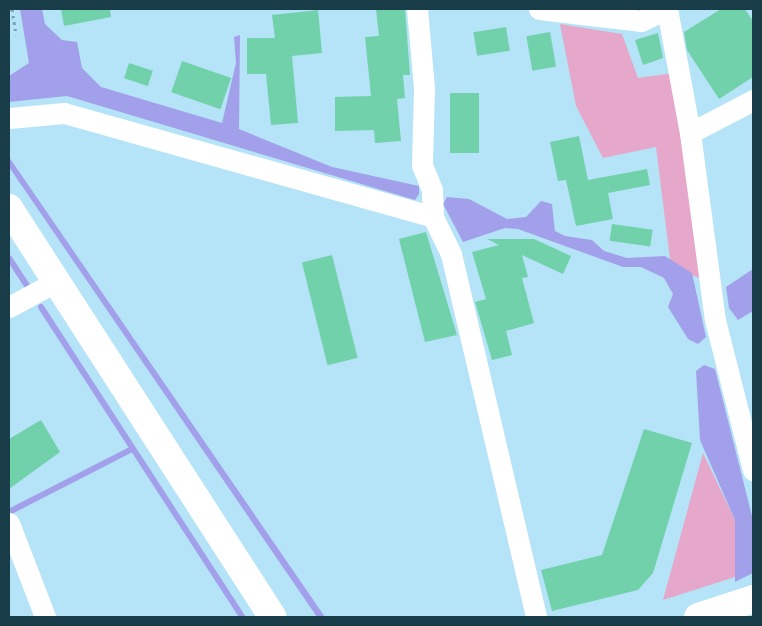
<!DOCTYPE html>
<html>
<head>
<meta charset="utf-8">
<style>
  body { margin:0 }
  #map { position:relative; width:762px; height:626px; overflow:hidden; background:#b5e3f7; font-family:"PT Sans",sans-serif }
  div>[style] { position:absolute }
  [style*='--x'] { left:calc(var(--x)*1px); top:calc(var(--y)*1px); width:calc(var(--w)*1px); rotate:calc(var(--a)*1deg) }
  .green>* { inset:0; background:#e6a8ca }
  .water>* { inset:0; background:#a3a0eb }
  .stream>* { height:6px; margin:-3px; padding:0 3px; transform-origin:3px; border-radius:3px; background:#a3a0eb }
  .building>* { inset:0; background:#71d1aa; transform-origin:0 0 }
  .path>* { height:3px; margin-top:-1.5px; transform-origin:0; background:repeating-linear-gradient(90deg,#78a1b3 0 2.5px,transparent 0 6.5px) }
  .street>* { height:21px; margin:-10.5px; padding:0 10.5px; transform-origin:10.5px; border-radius:10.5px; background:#fff }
  .secondary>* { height:28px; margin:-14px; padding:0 14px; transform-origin:14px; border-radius:14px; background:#fff }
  span { translate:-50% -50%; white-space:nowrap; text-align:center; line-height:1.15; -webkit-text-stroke:4px #b5e3f7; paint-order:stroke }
  .frame { position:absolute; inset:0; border:10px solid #193c49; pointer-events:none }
</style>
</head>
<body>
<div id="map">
  <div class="green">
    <div style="clip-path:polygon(560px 24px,622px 34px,638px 78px,674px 73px,718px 285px,671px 267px,656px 147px,603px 158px,576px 106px)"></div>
    <div style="clip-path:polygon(703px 453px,735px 520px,735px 577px,663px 600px)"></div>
  </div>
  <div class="water">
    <div style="clip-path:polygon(20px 9px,42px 9px,45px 24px,62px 40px,77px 42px,82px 68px,101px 87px,222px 123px,236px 63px,234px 37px,240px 35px,239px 129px,332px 167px,419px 186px,419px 194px,415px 200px,67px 96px,9px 102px,9px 76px,29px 63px)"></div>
    <div style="clip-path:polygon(9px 157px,325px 617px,317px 617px,9px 167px)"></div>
    <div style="clip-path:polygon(447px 197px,469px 199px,507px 219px,526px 217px,541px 201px,552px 204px,555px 231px,565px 236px,592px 240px,604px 251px,627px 258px,665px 256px,692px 273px,706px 337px,698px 344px,688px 339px,668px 307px,673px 294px,664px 278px,641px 267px,623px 267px,518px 229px,505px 228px,463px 242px,443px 204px)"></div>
    <div style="clip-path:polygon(753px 269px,753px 311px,738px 320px,729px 308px,726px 287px)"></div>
    <div style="clip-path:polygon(704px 365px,715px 369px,753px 520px,753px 573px,735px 582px,735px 520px,700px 440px,696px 371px)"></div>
  </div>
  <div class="stream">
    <div style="--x:9;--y:258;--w:35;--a:57"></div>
    <div style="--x:41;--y:307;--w:369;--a:57"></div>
    <div style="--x:9;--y:512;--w:138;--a:-27.1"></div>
  </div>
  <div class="building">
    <div style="clip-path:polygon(61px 9px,110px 9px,111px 17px,64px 26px)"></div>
    <div style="clip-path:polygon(376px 9px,405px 9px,410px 75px,403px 75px,405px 98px,397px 99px,401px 141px,375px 143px,374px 130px,335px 131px,335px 97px,371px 96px,365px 37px,379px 36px)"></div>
    <div style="clip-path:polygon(721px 9px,745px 9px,753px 21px,753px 77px,719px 99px,687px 50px,684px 32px)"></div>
    <div style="clip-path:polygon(318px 10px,322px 53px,292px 56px,298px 123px,271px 125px,266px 74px,247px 74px,247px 38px,275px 38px,272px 15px)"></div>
    <div style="left:506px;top:27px;width:24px;height:33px;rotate:81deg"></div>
    <div style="left:550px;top:32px;width:35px;height:24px;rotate:80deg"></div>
    <div style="clip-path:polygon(658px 33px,663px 58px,643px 65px,635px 40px)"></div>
    <div style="left:182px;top:61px;width:52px;height:33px;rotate:19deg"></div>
    <div style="left:129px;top:63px;width:25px;height:16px;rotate:18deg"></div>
    <div style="left:479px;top:93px;width:60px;height:29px;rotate:90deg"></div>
    <div style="clip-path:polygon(579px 136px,588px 180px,647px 169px,650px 185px,608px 193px,613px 219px,576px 226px,566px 180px,558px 181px,550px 142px)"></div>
    <div style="left:612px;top:224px;width:41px;height:17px;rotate:8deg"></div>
    <div style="clip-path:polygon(426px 232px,457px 335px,425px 342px,399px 239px)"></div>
    <div style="clip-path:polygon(487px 239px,534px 239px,571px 256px,563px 274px,522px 255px,528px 277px,522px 278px,534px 323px,506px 331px,512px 355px,492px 360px,475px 302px,486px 299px,472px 252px,499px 245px)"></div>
    <div style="left:332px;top:255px;width:106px;height:31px;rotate:76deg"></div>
    <div style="clip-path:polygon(41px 420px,60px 452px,9px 489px,9px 439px)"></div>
    <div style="clip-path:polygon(644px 429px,692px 443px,653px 573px,638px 590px,552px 611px,541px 570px,602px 555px)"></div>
  </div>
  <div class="path">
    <div style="--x:12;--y:9;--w:26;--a:81"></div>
  </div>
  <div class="street">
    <div style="--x:417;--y:9;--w:79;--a:84.9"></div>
    <div style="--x:424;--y:88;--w:77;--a:91.5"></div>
    <div style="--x:422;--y:165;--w:27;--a:68"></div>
    <div style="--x:432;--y:190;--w:27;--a:88"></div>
    <div style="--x:433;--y:217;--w:41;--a:64.1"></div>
    <div style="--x:451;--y:254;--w:373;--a:76.8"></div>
    <div style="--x:539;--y:9;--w:103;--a:6.7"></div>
    <div style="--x:641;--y:21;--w:29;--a:-25"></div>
    <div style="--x:667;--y:9;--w:126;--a:79.5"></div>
    <div style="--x:690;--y:133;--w:189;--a:82.4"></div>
    <div style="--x:715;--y:320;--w:155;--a:75.8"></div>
    <div style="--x:9;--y:118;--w:55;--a:-5.2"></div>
    <div style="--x:64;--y:113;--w:383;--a:15.7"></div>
    <div style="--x:690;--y:133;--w:71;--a:-27.6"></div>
    <div style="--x:9;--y:307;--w:55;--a:-28.4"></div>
    <div style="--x:9;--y:523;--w:101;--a:69"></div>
  </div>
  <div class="secondary">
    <div style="--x:9;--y:208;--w:487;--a:57.2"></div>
    <div style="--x:698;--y:617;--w:58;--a:-18.1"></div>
  </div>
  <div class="frame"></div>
</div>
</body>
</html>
